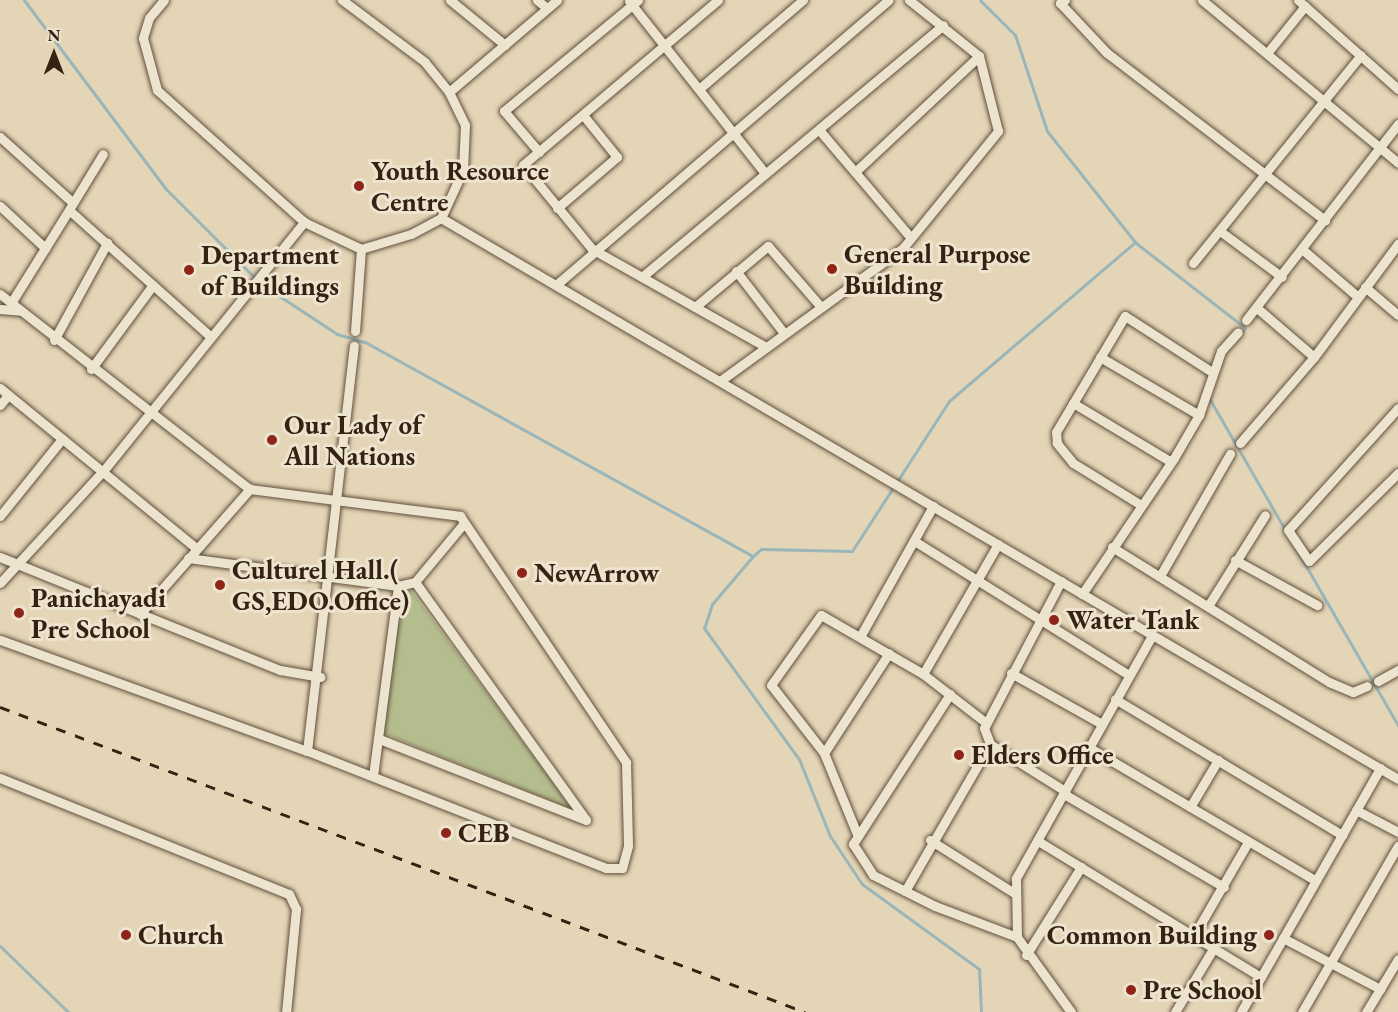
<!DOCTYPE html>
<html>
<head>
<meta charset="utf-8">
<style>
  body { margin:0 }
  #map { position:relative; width:1398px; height:1012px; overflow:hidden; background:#e4d5b7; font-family:"EB Garamond",serif }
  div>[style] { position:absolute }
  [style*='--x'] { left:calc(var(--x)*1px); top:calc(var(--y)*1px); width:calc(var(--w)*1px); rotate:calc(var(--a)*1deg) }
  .green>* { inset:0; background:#b4bd8e }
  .stream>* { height:3px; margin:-1.5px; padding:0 1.5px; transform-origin:1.5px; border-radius:1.5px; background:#9ab6b9 }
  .roads { filter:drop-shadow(0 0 2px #614f3b) drop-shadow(0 0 2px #614f3b) }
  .street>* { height:9px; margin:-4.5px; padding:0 4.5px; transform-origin:4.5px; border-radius:4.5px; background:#ede4d0 }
  .rail>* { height:3px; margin-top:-1.5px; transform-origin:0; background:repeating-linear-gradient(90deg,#352212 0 10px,transparent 0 20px) }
  .dots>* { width:16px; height:16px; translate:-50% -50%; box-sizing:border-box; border:3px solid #ede4d0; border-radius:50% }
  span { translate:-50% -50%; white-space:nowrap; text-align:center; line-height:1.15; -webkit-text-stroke:6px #ede4d0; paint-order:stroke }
  .poi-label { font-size:27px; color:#352212; font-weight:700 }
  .left { translate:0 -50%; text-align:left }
  .right { translate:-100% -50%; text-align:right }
  .north { position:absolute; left:24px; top:24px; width:60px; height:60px; -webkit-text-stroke:4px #ede4d0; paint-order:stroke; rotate:0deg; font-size:16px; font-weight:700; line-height:24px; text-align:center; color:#352212 }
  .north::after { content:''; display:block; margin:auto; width:21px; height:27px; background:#352212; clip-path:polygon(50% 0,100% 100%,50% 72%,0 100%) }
</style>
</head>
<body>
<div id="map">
  <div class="green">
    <div style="clip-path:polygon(411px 590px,572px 809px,383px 733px,401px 593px)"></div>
  </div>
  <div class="stream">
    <div style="--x:24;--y:0;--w:236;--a:53.1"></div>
    <div style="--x:166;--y:189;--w:134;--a:45"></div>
    <div style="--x:261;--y:284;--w:91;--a:33.3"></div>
    <div style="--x:337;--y:334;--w:29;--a:16"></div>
    <div style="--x:365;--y:342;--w:443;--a:28.9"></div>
    <div style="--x:753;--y:556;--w:63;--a:130.5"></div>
    <div style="--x:712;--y:604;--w:25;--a:108"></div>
    <div style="--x:704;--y:628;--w:162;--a:54.1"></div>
    <div style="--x:799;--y:759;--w:83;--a:68.1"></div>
    <div style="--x:830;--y:836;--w:58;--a:56.3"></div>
    <div style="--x:862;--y:884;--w:145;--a:36"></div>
    <div style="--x:979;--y:969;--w:43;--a:87.3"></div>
    <div style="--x:1136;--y:243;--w:138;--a:37.9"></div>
    <div style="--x:1245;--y:328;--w:5;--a:127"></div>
    <div style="--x:1209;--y:398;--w:379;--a:60"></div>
    <div style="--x:753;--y:556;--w:11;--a:-41"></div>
    <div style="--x:761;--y:549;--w:91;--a:1.3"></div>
    <div style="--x:852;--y:551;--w:179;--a:-57.1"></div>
    <div style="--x:949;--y:401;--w:245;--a:-40.5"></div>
    <div style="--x:1135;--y:242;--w:142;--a:-128.4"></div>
    <div style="--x:1047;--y:131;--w:101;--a:-108.4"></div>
    <div style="--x:1015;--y:35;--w:49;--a:-135"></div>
    <div style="--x:0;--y:946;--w:95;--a:44.1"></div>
  </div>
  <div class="roads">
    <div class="street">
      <div style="--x:164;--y:0;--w:23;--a:130"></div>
      <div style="--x:149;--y:18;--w:21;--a:107"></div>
      <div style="--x:143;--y:38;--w:54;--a:74.9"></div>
      <div style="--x:157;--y:90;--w:198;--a:41.9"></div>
      <div style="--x:304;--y:222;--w:63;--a:25.3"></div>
      <div style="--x:361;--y:249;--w:52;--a:-16.7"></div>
      <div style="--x:411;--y:234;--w:34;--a:-28"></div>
      <div style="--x:441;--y:218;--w:53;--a:-65.4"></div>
      <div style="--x:463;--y:170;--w:45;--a:-87.5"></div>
      <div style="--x:465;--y:125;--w:37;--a:-116"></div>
      <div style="--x:449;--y:92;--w:38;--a:-129"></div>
      <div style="--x:425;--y:62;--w:104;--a:-143.2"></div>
      <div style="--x:450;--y:0;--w:71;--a:39.3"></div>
      <div style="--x:537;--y:0;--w:13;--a:39"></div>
      <div style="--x:718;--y:0;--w:255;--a:139.8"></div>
      <div style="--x:523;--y:165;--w:109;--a:50.6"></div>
      <div style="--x:592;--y:249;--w:200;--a:29.4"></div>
      <div style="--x:1065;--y:0;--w:6;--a:149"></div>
      <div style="--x:1060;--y:3;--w:69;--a:46.8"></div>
      <div style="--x:1107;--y:53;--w:275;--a:37.5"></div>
      <div style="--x:1202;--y:0;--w:255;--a:39.7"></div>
      <div style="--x:1298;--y:0;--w:134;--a:41.7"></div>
      <div style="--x:629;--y:1;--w:219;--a:51.7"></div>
      <div style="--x:1268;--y:52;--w:59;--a:-51.2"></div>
      <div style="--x:699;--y:89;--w:137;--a:-40.6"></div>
      <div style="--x:449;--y:92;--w:142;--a:-40.4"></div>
      <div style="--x:820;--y:131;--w:140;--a:49.6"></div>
      <div style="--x:0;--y:137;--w:98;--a:42.1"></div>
      <div style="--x:539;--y:152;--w:54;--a:-130.5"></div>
      <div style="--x:504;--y:111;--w:174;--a:-39.6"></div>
      <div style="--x:855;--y:172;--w:170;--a:-43.1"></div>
      <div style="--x:0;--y:206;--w:62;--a:43"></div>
      <div style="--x:70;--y:208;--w:63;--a:-58.6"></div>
      <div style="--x:557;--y:208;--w:79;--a:-40.4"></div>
      <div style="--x:617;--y:157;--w:54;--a:-129"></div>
      <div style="--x:441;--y:218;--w:1109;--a:30.38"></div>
      <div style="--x:1220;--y:231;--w:77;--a:36.6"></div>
      <div style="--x:1303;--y:250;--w:72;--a:40.5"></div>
      <div style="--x:1193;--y:263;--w:267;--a:-51.1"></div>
      <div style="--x:736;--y:271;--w:78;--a:52.3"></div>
      <div style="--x:643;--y:276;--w:391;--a:-39.9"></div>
      <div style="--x:556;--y:285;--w:438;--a:-40.6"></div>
      <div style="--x:1365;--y:287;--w:43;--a:40.3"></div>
      <div style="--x:0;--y:294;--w:317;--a:38"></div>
      <div style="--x:250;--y:489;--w:212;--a:7.3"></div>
      <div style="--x:460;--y:516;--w:297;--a:56"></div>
      <div style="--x:626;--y:762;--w:84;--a:88.6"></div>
      <div style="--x:628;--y:846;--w:23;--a:105"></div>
      <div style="--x:622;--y:868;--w:16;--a:180"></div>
      <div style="--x:606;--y:868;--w:321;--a:-158.6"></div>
      <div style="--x:307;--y:751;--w:326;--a:-160.1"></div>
      <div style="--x:11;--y:303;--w:110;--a:-58.1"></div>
      <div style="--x:69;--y:210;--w:188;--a:41.8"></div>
      <div style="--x:695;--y:307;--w:95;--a:-39.9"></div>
      <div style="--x:768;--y:246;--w:81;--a:49"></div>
      <div style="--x:1257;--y:308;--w:75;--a:40.7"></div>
      <div style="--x:0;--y:309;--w:21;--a:5"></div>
      <div style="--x:1246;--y:320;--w:248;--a:-52.2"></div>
      <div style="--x:355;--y:331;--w:82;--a:-85.8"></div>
      <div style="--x:54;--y:340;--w:111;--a:-61.3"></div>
      <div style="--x:1100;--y:357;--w:115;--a:30.4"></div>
      <div style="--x:91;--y:369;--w:104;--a:-53.6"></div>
      <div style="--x:720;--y:381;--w:226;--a:-36"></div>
      <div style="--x:903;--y:248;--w:151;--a:-50.9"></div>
      <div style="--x:998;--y:131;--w:77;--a:-104.2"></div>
      <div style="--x:979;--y:56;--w:90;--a:-141.3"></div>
      <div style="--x:0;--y:388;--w:253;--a:39.2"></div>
      <div style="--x:1073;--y:403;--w:114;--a:31"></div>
      <div style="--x:0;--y:405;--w:13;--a:-51"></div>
      <div style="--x:1398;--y:408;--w:164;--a:132"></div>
      <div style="--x:1288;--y:530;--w:37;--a:56"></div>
      <div style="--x:1309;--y:561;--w:125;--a:-44.7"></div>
      <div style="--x:1240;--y:443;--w:113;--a:-49.3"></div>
      <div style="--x:1314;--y:357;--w:141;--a:-53.4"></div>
      <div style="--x:1141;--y:505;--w:80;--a:-148.3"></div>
      <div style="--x:1073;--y:463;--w:26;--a:-129"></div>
      <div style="--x:1057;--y:443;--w:11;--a:-95"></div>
      <div style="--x:1056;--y:432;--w:135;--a:-59.3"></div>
      <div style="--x:1125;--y:316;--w:103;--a:32.8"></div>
      <div style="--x:0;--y:516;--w:99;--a:-51.2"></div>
      <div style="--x:916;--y:542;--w:251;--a:32"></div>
      <div style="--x:1112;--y:547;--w:256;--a:31.9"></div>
      <div style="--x:1329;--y:682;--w:26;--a:23"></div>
      <div style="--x:1353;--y:692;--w:15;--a:-23"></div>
      <div style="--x:0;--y:557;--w:302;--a:22"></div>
      <div style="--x:280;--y:670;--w:41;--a:9.9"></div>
      <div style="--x:188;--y:558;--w:212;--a:7.6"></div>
      <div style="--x:398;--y:586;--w:17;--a:-13"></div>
      <div style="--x:415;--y:582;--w:293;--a:54.3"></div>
      <div style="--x:586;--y:820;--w:222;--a:-158.6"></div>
      <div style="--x:1235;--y:560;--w:94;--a:28.8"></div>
      <div style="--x:1160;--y:576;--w:141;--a:-60.2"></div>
      <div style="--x:1061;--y:581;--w:166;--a:117.6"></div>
      <div style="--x:984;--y:728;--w:17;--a:69"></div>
      <div style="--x:990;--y:744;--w:89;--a:32.1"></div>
      <div style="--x:415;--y:582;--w:77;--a:-50.3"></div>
      <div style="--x:0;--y:583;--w:154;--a:-47.4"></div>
      <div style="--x:104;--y:470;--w:319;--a:-51.1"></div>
      <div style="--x:1082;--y:594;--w:164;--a:-55.9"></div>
      <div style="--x:1174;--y:458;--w:50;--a:-59.8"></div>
      <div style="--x:1199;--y:415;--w:68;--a:-71"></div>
      <div style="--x:1221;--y:351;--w:25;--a:-48"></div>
      <div style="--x:1208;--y:606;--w:107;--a:-57.9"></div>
      <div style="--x:140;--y:614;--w:167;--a:-48.7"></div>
      <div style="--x:861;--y:635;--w:148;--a:-60.8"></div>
      <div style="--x:1011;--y:673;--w:104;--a:29.3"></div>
      <div style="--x:923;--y:674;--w:150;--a:-60"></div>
      <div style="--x:1378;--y:681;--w:23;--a:-29"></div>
      <div style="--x:950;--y:694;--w:179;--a:122.9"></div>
      <div style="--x:853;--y:844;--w:37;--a:57"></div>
      <div style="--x:873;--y:875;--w:69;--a:26.6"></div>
      <div style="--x:935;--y:906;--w:88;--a:20.7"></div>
      <div style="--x:1115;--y:699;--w:265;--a:30.9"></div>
      <div style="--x:1088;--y:747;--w:264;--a:30.4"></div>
      <div style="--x:307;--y:751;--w:408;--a:-83.4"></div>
      <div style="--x:824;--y:753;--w:119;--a:-57"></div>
      <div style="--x:373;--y:776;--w:192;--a:-82.5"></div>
      <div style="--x:0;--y:778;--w:311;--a:21.9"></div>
      <div style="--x:289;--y:894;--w:17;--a:65"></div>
      <div style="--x:296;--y:909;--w:103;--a:95.5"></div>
      <div style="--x:1064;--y:794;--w:185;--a:30.2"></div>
      <div style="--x:1190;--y:807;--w:55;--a:-59.2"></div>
      <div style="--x:1356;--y:810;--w:47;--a:27.6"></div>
      <div style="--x:857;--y:834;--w:87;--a:-112.2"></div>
      <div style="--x:824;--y:753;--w:86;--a:-127.9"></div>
      <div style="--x:771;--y:685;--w:86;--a:-54.5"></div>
      <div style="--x:821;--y:615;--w:118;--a:30"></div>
      <div style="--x:923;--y:674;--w:78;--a:37.7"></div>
      <div style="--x:930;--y:840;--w:99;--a:32.2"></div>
      <div style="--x:1038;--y:841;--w:261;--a:31.4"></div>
      <div style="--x:905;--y:891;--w:170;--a:-60"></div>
      <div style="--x:1193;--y:937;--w:110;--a:-59.9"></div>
      <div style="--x:1283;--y:938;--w:110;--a:27.7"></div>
      <div style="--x:1380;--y:989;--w:27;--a:121"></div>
      <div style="--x:1026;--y:955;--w:104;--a:-58"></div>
      <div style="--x:1380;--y:989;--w:35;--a:-59"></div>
      <div style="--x:1071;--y:1012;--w:92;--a:-125.8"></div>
      <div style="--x:1017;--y:937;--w:59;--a:-91"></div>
      <div style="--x:1016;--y:878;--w:278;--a:-60.7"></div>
      <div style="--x:1175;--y:1012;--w:74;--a:-58.9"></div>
      <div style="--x:1241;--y:1012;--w:281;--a:-60.3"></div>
      <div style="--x:1302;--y:1012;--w:192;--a:-60"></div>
    </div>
  </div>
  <div class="rail">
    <div style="--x:0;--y:707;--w:861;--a:20.75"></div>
  </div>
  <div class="dots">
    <div style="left:359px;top:186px;background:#8f2418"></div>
    <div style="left:832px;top:269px;background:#8f2418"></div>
    <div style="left:189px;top:270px;background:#8f2418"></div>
    <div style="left:272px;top:440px;background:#8f2418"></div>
    <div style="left:522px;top:573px;background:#8f2418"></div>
    <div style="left:220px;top:585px;background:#8f2418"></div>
    <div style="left:19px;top:613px;background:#8f2418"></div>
    <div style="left:1054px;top:620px;background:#8f2418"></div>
    <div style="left:959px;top:755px;background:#8f2418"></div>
    <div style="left:446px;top:833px;background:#8f2418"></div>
    <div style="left:126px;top:935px;background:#8f2418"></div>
    <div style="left:1269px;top:935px;background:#8f2418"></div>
    <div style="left:1131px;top:990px;background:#8f2418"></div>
  </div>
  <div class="poi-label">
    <span class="left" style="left:371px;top:186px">Youth Resource<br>Centre</span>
    <span class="left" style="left:844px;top:269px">General Purpose<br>Building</span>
    <span class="left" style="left:201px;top:270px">Department<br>of Buildings</span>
    <span class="left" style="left:284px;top:440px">Our Lady of<br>All Nations</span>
    <span class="left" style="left:232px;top:585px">Culturel Hall.(<br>GS,EDO.Office)</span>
    <span class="left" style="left:534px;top:573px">NewArrow</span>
    <span class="left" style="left:31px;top:613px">Panichayadi<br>Pre School</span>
    <span class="left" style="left:1066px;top:620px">Water Tank</span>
    <span class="left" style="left:971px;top:755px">Elders Office</span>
    <span class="left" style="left:458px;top:833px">CEB</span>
    <span class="left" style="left:138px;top:935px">Church</span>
    <span class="right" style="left:1257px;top:935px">Common Building</span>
    <span class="left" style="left:1143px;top:990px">Pre School</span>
  </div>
  <div class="north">N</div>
</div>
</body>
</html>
